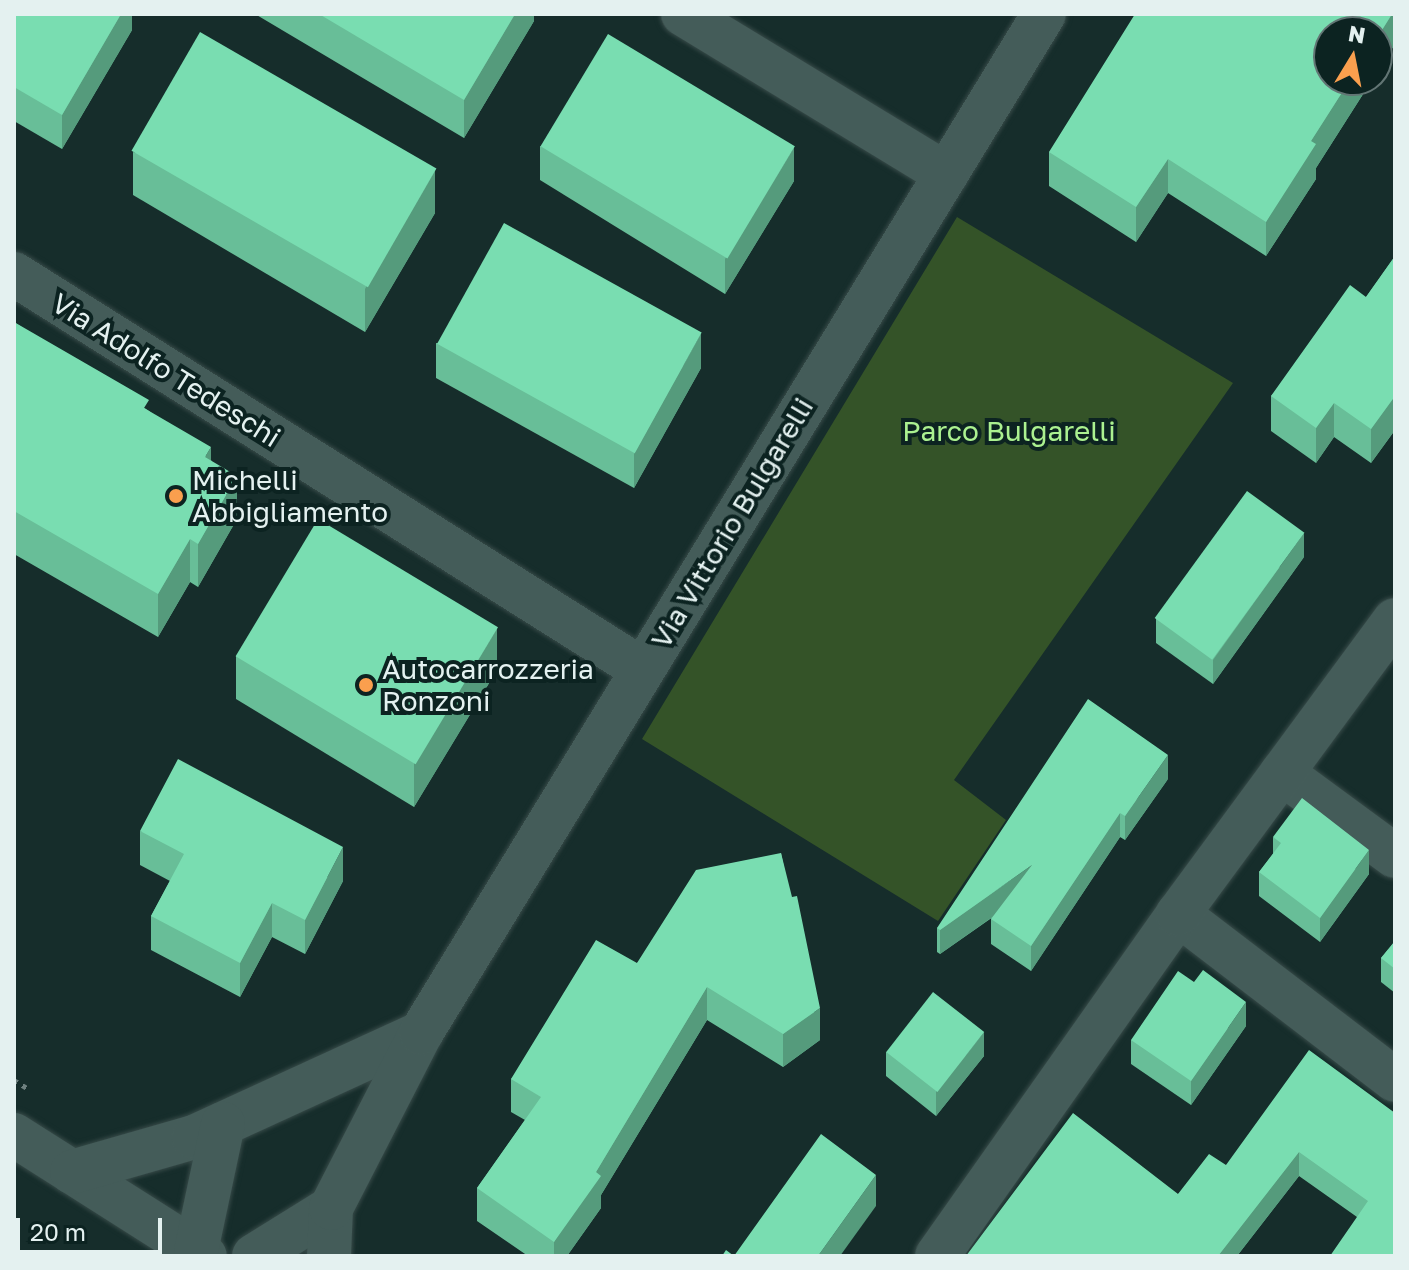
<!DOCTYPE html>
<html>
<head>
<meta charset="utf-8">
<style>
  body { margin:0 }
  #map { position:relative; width:1409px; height:1270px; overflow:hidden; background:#162d2b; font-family:"Golos Text",sans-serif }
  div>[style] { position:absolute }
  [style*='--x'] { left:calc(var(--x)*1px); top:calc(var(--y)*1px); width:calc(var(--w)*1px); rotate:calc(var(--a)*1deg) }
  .green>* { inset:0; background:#345328 }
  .path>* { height:5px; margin-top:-2.5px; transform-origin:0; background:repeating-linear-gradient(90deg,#6e807f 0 4px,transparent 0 10px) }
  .roads { filter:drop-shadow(0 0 2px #374a48) drop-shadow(0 0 2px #374a48) }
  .street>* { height:44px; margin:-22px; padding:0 22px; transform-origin:22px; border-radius:22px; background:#445c59 }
  .wall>* { inset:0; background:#68be98 }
  .shaded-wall>* { inset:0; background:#559b7c }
  .building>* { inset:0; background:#79ddb1; transform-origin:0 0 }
  .dots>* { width:22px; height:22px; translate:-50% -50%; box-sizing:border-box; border:4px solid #0c2321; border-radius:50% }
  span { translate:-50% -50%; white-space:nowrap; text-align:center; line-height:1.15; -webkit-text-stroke:8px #0c2321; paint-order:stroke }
  .street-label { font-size:28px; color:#e4f1f0 }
  .park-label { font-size:28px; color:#abf190 }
  .poi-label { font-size:28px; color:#e4f1f0 }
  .left { translate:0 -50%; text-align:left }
  .frame { position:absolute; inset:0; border:16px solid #e4f1f0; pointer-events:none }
  .north { position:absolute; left:1313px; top:16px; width:80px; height:80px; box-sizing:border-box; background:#0c2321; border:2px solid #627574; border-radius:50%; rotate:10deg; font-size:22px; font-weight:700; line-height:32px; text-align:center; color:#e4f1f0 }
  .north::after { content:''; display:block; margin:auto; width:28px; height:36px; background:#fa9f4e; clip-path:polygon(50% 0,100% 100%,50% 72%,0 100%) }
  .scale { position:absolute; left:16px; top:1218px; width:146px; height:36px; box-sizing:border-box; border:4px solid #e4f1f0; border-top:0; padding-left:10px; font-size:24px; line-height:28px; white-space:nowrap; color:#e4f1f0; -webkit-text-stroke:6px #0c2321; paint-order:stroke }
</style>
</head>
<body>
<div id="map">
  <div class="green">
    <div style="clip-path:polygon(957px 217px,1233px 383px,954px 780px,1006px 820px,938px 921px,642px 739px)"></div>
  </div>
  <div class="path">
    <div style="--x:14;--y:1080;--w:15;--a:32"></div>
  </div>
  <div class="roads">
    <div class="street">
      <div style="--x:683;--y:14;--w:308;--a:31.3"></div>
      <div style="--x:14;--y:274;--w:743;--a:32.19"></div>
      <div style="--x:1282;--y:773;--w:140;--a:36.3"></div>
      <div style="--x:1178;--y:914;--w:273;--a:37.4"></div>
      <div style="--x:14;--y:1135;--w:226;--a:32.4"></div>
      <div style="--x:72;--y:1172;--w:127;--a:-16"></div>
      <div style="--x:194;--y:1137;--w:250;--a:-24.6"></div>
      <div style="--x:196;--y:1251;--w:130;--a:-78"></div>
      <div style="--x:254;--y:1256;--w:91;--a:-31.9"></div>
      <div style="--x:329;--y:1256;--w:48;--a:-87.6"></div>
      <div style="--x:331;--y:1208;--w:197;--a:-62.8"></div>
      <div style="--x:421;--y:1033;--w:1194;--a:-58.56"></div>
      <div style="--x:937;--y:1256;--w:418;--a:-54.8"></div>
      <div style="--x:1178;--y:914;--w:365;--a:-53.6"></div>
    </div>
  </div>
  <div class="wall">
    <div style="clip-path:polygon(14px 14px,132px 14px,132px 30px,62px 149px,14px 121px)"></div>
    <div style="clip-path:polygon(255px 14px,534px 14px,534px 21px,464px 138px)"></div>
    <div style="clip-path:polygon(1395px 14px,1395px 44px,1316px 168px,1316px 179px,1266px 256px,1168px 193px,1136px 242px,1049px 186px,1049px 152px)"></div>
    <div style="clip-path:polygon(540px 146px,794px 181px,725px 294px,540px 180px)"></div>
    <div style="clip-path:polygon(133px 152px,435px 213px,365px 332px,133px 195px)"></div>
    <div style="clip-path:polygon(1395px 256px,1395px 430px,1371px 463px,1334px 437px,1316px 463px,1271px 431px,1271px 396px,1366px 297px)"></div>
    <div style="clip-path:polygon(14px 322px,149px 411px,211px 460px,237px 519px,198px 587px,190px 582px,158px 637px,14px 554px)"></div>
    <div style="clip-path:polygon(436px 343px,701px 368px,634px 488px,436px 378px)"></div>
    <div style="clip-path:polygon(1304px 557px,1213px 684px,1156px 643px,1156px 619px)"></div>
    <div style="clip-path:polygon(236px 656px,497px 670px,414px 807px,236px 699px)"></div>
    <div style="clip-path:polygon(1168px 779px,1125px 840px,1120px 837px,1031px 971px,991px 944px,991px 919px,993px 917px,940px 954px,937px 952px,937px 928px)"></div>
    <div style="clip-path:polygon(140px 831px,343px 881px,305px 954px,272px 937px,240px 997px,151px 950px,151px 916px,170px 881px,140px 865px)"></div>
    <div style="clip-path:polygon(1273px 837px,1369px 874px,1320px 942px,1259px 896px,1259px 872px,1273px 854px)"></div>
    <div style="clip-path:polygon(781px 853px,820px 1040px,783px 1067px,707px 1020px,601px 1195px,601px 1208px,567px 1256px,528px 1256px,477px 1221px,477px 1188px,525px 1120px,511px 1112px,511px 1079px,637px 963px)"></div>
    <div style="clip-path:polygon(1395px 941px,1395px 993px,1381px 982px,1381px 958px)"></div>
    <div style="clip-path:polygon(1246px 1026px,1191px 1105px,1131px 1064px,1131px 1040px)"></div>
    <div style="clip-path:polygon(886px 1052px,984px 1056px,936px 1116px,886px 1076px)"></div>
    <div style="clip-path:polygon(1395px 1113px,1395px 1256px,1357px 1217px,1299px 1176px,1237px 1256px,966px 1256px,1178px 1194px,1226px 1165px)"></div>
  </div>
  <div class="shaded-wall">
    <div style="clip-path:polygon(121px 14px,132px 14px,132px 30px,62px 149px,62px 115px)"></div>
    <div style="clip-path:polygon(515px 14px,534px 14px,534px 21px,464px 138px,464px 100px)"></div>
    <div style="clip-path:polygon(1392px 14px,1395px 14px,1395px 44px,1377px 72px,1377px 38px)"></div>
    <div style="clip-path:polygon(1350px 80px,1372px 80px,1316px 168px,1316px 179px,1266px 256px,1266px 222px,1311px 141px)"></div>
    <div style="clip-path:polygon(794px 147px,794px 181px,725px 294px,725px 259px)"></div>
    <div style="clip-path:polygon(1168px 159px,1168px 193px,1136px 242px,1136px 207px)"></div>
    <div style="clip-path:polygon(435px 170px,435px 213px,365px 332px,365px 289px)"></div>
    <div style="clip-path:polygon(701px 333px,701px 368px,634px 488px,634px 454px)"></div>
    <div style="clip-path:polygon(1395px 396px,1395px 430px,1371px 463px,1371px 429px)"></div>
    <div style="clip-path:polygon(1334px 403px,1334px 437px,1316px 463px,1316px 428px)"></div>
    <div style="clip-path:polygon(211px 447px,211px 490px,205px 457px)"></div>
    <div style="clip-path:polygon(237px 476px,237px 519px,198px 587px,198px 544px)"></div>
    <div style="clip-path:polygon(1304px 533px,1304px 557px,1213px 684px,1213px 660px)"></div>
    <div style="clip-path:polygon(190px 539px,190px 582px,158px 637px,158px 594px)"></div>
    <div style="clip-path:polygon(497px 628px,497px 670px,414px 807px,414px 764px)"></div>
    <div style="clip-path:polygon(1168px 755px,1168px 779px,1125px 840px,1125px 816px)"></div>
    <div style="clip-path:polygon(1120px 813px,1120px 837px,1031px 971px,1031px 946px)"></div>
    <div style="clip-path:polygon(343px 847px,343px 881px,305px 954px,305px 920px)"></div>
    <div style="clip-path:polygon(1369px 850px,1369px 874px,1320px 942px,1320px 918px)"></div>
    <div style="clip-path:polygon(1032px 865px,1032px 889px,940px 954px,940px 930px)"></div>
    <div style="clip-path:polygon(272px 903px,272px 937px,240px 997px,240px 963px)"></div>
    <div style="clip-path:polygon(707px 987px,707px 1020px,601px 1195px,601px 1208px,567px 1256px,554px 1256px,554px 1242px)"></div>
    <div style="clip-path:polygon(1246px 1002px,1246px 1026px,1191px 1105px,1191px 1081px)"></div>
    <div style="clip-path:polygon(820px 1008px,820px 1040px,783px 1067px,783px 1034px)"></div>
    <div style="clip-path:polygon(984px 1032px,984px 1056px,936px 1116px,936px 1092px)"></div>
    <div style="clip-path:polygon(1299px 1152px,1299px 1176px,1237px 1256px,1218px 1256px)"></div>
    <div style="clip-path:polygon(876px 1175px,876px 1206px,840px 1256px,818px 1256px)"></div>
  </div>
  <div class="building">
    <div style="clip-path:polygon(14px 14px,121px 14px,62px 115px,14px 87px)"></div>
    <div style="clip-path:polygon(319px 14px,515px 14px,464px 100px)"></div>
    <div style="clip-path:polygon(1135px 14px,1392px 14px,1377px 38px,1377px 32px,1329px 32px,1329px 80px,1350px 80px,1311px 141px,1316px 144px,1266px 222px,1168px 159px,1136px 207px,1049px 152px)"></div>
    <div style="left:200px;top:32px;width:273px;height:137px;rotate:30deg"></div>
    <div style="left:608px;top:34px;width:218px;height:131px;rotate:31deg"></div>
    <div style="left:504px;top:223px;width:226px;height:138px;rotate:29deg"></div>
    <div style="clip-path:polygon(1395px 256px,1395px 396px,1371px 429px,1334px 403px,1316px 428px,1271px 396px,1350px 285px,1366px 297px)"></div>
    <div style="clip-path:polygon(14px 322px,149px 400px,144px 408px,211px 447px,205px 457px,237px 476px,198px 544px,190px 539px,158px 594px,14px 511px)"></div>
    <div style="left:1247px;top:491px;width:71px;height:157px;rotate:36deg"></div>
    <div style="left:318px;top:519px;width:210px;height:160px;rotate:31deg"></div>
    <div style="clip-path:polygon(1088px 699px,1168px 755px,1125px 816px,1120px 813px,1031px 946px,991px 919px,1032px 865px,940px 930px,937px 928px)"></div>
    <div style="clip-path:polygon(178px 759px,343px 847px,305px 920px,272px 903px,240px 963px,151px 916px,184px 854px,140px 831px)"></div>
    <div style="clip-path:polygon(1302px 798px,1369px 850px,1320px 918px,1259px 872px,1281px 843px,1273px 837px)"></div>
    <div style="clip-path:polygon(781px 853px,792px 897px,797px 896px,820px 1008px,783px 1034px,707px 987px,596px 1172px,601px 1176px,554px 1242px,477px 1188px,541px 1097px,511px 1079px,596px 940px,637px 963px,696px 870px)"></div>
    <div style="clip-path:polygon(1395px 941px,1395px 969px,1381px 958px)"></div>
    <div style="clip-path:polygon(1203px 970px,1246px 1002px,1191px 1081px,1131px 1040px,1178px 971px,1194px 982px)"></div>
    <div style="left:933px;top:992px;width:65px;height:76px;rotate:38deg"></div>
    <div style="clip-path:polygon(1309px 1050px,1395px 1113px,1395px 1256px,1330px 1256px,1368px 1201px,1299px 1152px,1218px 1256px,966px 1256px,1073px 1113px,1178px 1194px,1209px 1154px,1226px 1165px)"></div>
    <div style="clip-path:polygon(821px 1134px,876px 1175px,818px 1256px,722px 1256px,726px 1250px,734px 1256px)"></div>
  </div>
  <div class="dots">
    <div style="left:176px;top:496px;background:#fa9f4e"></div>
    <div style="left:366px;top:685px;background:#fa9f4e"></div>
  </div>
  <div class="street-label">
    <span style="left:166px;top:370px;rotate:32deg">Via Adolfo Tedeschi</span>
    <span style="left:732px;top:523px;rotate:-59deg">Via Vittorio Bulgarelli</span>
  </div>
  <div class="park-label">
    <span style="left:1009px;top:431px">Parco Bulgarelli</span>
  </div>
  <div class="poi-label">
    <span class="left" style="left:192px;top:496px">Michelli<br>Abbigliamento</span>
    <span class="left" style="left:382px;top:685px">Autocarrozzeria<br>Ronzoni</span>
  </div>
  <div class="frame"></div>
  <div class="north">N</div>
  <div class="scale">20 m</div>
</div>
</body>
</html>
